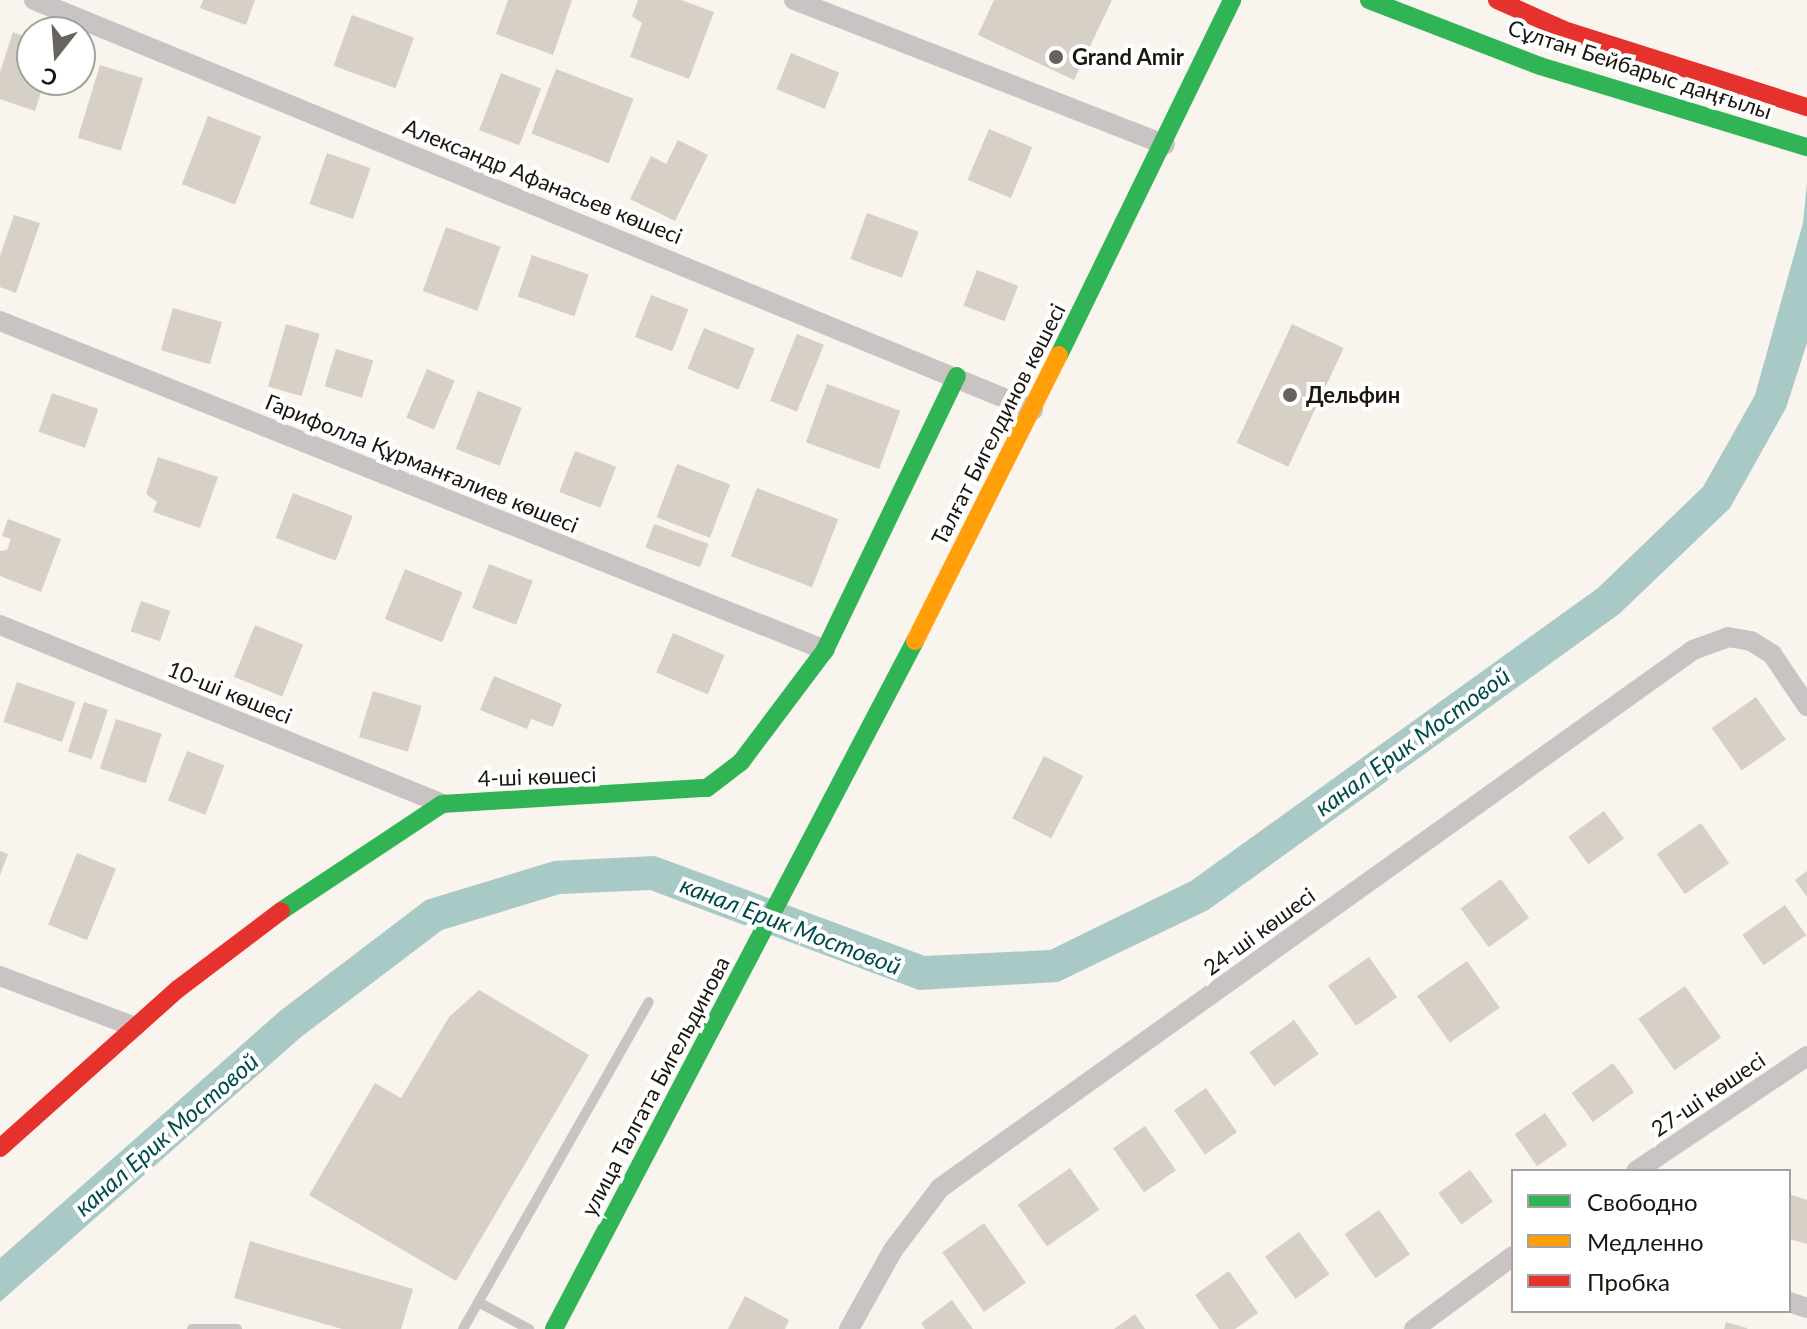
<!DOCTYPE html>
<html>
<head>
<meta charset="utf-8">
<style>
  body { margin:0 }
  #map { position:relative; width:1807px; height:1329px; overflow:hidden; background:#f9f4ed; font-family:Lato,sans-serif }
  div>[style] { position:absolute }
  [style*='--x'] { left:calc(var(--x)*1px); top:calc(var(--y)*1px); width:calc(var(--w)*1px); rotate:calc(var(--a)*1deg) }
  .water>* { inset:0; background:#a8c9c6 }
  .building>* { inset:0; background:#d7d0c7; transform-origin:0 0 }
  .lane>* { height:10px; margin:-5px; padding:0 5px; transform-origin:5px; border-radius:5px; background:#c9c4c3 }
  .street>* { height:20px; margin:-10px; padding:0 10px; transform-origin:10px; border-radius:10px; background:#c9c4c3 }
  .fast>* { height:18px; margin:-9px; padding:0 9px; transform-origin:9px; border-radius:9px; background:#30b455 }
  .slow>* { height:18px; margin:-9px; padding:0 9px; transform-origin:9px; border-radius:9px; background:#ff9f0a }
  .jam>* { height:18px; margin:-9px; padding:0 9px; transform-origin:9px; border-radius:9px; background:#e5322d }
  .dots>* { width:22px; height:22px; translate:-50% -50%; box-sizing:border-box; border:4px solid #fff; border-radius:50% }
  span { translate:-50% -50%; white-space:nowrap; text-align:center; line-height:1.15; -webkit-text-stroke:8px #fff; paint-order:stroke }
  .poi-label { font-size:22px; color:#1a1610; font-weight:700 }
  .left { translate:0 -50%; text-align:left }
  .street-label { font-size:22px; color:#1a1610 }
  .water-label { font-size:24px; color:#004c4d; font-style:italic }
  .legend { position:absolute; left:1511px; top:1169px; width:280px; height:144px; box-sizing:border-box; background:#fff; border:2px solid #a3a29f; margin:0; padding:10px 14px; list-style:none; font-size:24px; color:#1a1610 }
  .legend li { display:flex; align-items:center; gap:16px; height:40px }
  .legend b { width:40px; border:2px solid #a3a29f }
  .north { position:absolute; left:16px; top:16px; width:80px; height:80px; box-sizing:border-box; background:#fff; border:2px solid #a3a29f; border-radius:50%; rotate:197deg; font-size:22px; font-weight:700; line-height:32px; text-align:center; color:#1a1610 }
  .north::after { content:''; display:block; margin:auto; width:28px; height:36px; background:#68645d; clip-path:polygon(50% 0,100% 100%,50% 72%,0 100%) }
</style>
</head>
<body>
<div id="map">
  <div class="water">
    <div style="clip-path:polygon(1807px 183px,1807px 343px,1786px 408px,1730px 508px,1619px 614px,1208px 910px,1058px 982px,919px 990px,650px 890px,560px 894px,442px 930px,301px 1037px,0 1302px,0 1258px,280px 1011px,426px 900px,554px 861px,655px 856px,925px 956px,1050px 950px,1191px 881px,1598px 588px,1703px 487px,1755px 395px,1803px 223px)"></div>
  </div>
  <div class="building">
    <div style="clip-path:polygon(203px 0,255px 0,246px 25px,200px 8px)"></div>
    <div style="clip-path:polygon(508px 0,572px 0,553px 55px,496px 34px)"></div>
    <div style="clip-path:polygon(638px 0,681px 0,714px 12px,689px 79px,630px 57px,642px 23px,632px 16px)"></div>
    <div style="clip-path:polygon(994px 0,1112px 0,1074px 80px,978px 35px)"></div>
    <div style="left:352px;top:15px;width:66px;height:54px;rotate:20deg"></div>
    <div style="clip-path:polygon(13px 32px,32px 39px,32px 80px,45px 80px,35px 111px,0 99px,0 72px)"></div>
    <div style="left:791px;top:53px;width:52px;height:39px;rotate:22deg"></div>
    <div style="left:100px;top:65px;width:45px;height:76px;rotate:17deg"></div>
    <div style="left:556px;top:69px;width:83px;height:69px;rotate:21deg"></div>
    <div style="left:501px;top:73px;width:43px;height:61px;rotate:21deg"></div>
    <div style="left:208px;top:116px;width:57px;height:73px;rotate:21deg"></div>
    <div style="left:989px;top:129px;width:47px;height:55px;rotate:23deg"></div>
    <div style="clip-path:polygon(678px 140px,708px 155px,675px 221px,630px 199px,651px 156px,666px 164px)"></div>
    <div style="left:327px;top:153px;width:46px;height:54px;rotate:19deg"></div>
    <div style="left:867px;top:213px;width:55px;height:49px;rotate:20deg"></div>
    <div style="clip-path:polygon(14px 215px,40px 223px,16px 293px,0 287px,0 256px)"></div>
    <div style="left:446px;top:227px;width:58px;height:68px;rotate:20deg"></div>
    <div style="left:532px;top:255px;width:60px;height:44px;rotate:19deg"></div>
    <div style="left:977px;top:270px;width:44px;height:38px;rotate:21deg"></div>
    <div style="left:651px;top:295px;width:40px;height:45px;rotate:21deg"></div>
    <div style="left:173px;top:308px;width:51px;height:44px;rotate:16deg"></div>
    <div style="left:286px;top:324px;width:35px;height:65px;rotate:16deg"></div>
    <div style="left:1292px;top:324px;width:57px;height:131px;rotate:25deg"></div>
    <div style="left:704px;top:328px;width:55px;height:44px;rotate:22deg"></div>
    <div style="left:797px;top:334px;width:29px;height:72px;rotate:22deg"></div>
    <div style="left:336px;top:349px;width:39px;height:39px;rotate:17deg"></div>
    <div style="left:427px;top:369px;width:30px;height:53px;rotate:23deg"></div>
    <div style="left:827px;top:384px;width:78px;height:62px;rotate:20deg"></div>
    <div style="left:478px;top:391px;width:47px;height:62px;rotate:21deg"></div>
    <div style="left:52px;top:393px;width:49px;height:41px;rotate:19deg"></div>
    <div style="left:575px;top:451px;width:44px;height:44px;rotate:21deg"></div>
    <div style="clip-path:polygon(158px 457px,218px 477px,200px 528px,153px 512px,157px 502px,146px 494px)"></div>
    <div style="left:677px;top:464px;width:57px;height:57px;rotate:21deg"></div>
    <div style="left:757px;top:488px;width:87px;height:73px;rotate:21deg"></div>
    <div style="left:293px;top:493px;width:64px;height:48px;rotate:21deg"></div>
    <div style="clip-path:polygon(8px 519px,61px 539px,41px 592px,0 576px,0 551px,7px 550px,11px 539px,2px 536px)"></div>
    <div style="left:654px;top:524px;width:58px;height:25px;rotate:20deg"></div>
    <div style="left:489px;top:564px;width:47px;height:47px;rotate:21deg"></div>
    <div style="left:405px;top:569px;width:62px;height:54px;rotate:22deg"></div>
    <div style="left:141px;top:601px;width:31px;height:32px;rotate:19deg"></div>
    <div style="left:255px;top:625px;width:52px;height:56px;rotate:22deg"></div>
    <div style="left:673px;top:633px;width:56px;height:43px;rotate:23deg"></div>
    <div style="clip-path:polygon(494px 676px,562px 704px,553px 727px,531px 719px,527px 729px,480px 710px)"></div>
    <div style="left:17px;top:682px;width:62px;height:42px;rotate:19deg"></div>
    <div style="left:373px;top:691px;width:51px;height:48px;rotate:17deg"></div>
    <div style="left:1756px;top:697px;width:52px;height:54px;rotate:55deg"></div>
    <div style="left:84px;top:702px;width:25px;height:52px;rotate:18deg"></div>
    <div style="left:116px;top:719px;width:48px;height:52px;rotate:18deg"></div>
    <div style="left:187px;top:751px;width:40px;height:53px;rotate:21deg"></div>
    <div style="left:1044px;top:756px;width:44px;height:70px;rotate:27deg"></div>
    <div style="left:1604px;top:811px;width:34px;height:44px;rotate:54deg"></div>
    <div style="left:1701px;top:823px;width:49px;height:54px;rotate:55deg"></div>
    <div style="clip-path:polygon(0 851px,8px 854px,0 875px)"></div>
    <div style="left:77px;top:853px;width:42px;height:77px;rotate:22deg"></div>
    <div style="clip-path:polygon(1807px 871px,1807px 897px,1795px 880px)"></div>
    <div style="left:1501px;top:879px;width:48px;height:50px;rotate:54deg"></div>
    <div style="left:1785px;top:905px;width:37px;height:52px;rotate:55deg"></div>
    <div style="left:1369px;top:957px;width:49px;height:50px;rotate:55deg"></div>
    <div style="left:1467px;top:961px;width:57px;height:61px;rotate:55deg"></div>
    <div style="left:1685px;top:986px;width:63px;height:57px;rotate:55deg"></div>
    <div style="clip-path:polygon(479px 990px,589px 1055px,456px 1281px,309px 1195px,375px 1083px,401px 1098px,449px 1017px)"></div>
    <div style="left:1294px;top:1020px;width:42px;height:55px;rotate:54deg"></div>
    <div style="left:1613px;top:1063px;width:36px;height:51px;rotate:54deg"></div>
    <div style="left:1206px;top:1088px;width:54px;height:39px;rotate:55deg"></div>
    <div style="left:1545px;top:1113px;width:39px;height:37px;rotate:55deg"></div>
    <div style="left:1145px;top:1126px;width:54px;height:39px;rotate:55deg"></div>
    <div style="left:1070px;top:1168px;width:51px;height:64px;rotate:55deg"></div>
    <div style="left:1470px;top:1170px;width:39px;height:39px;rotate:54deg"></div>
    <div style="clip-path:polygon(1789px 1194px,1807px 1200px,1807px 1244px,1789px 1239px)"></div>
    <div style="left:1379px;top:1210px;width:54px;height:42px;rotate:55deg"></div>
    <div style="left:984px;top:1223px;width:73px;height:51px;rotate:55deg"></div>
    <div style="left:1299px;top:1232px;width:52px;height:42px;rotate:54deg"></div>
    <div style="clip-path:polygon(250px 1241px,413px 1289px,401px 1329px,342px 1329px,234px 1298px)"></div>
    <div style="clip-path:polygon(1229px 1271px,1258px 1313px,1235px 1329px,1219px 1329px,1195px 1295px)"></div>
    <div style="clip-path:polygon(745px 1296px,789px 1320px,785px 1329px,728px 1329px)"></div>
    <div style="clip-path:polygon(952px 1300px,973px 1329px,925px 1329px,921px 1323px)"></div>
    <div style="clip-path:polygon(1135px 1314px,1145px 1329px,1114px 1329px)"></div>
    <div style="clip-path:polygon(1726px 1322px,1747px 1328px,1747px 1329px,1724px 1329px)"></div>
  </div>
  <div class="lane">
    <div style="--x:478;--y:1302;--w:58;--a:27.9"></div>
    <div style="--x:192;--y:1329;--w:45;--a:0"></div>
    <div style="--x:463;--y:1329;--w:376;--a:-60.4"></div>
  </div>
  <div class="street">
    <div style="--x:34;--y:0;--w:1080;--a:22.31"></div>
    <div style="--x:794;--y:0;--w:398;--a:21.3"></div>
    <div style="--x:0;--y:321;--w:888;--a:21.74"></div>
    <div style="--x:0;--y:625;--w:477;--a:22"></div>
    <div style="--x:0;--y:976;--w:144;--a:20.7"></div>
    <div style="--x:1636;--y:1171;--w:206;--a:-33.9"></div>
    <div style="--x:1789;--y:1302;--w:19;--a:18"></div>
    <div style="--x:849;--y:1329;--w:90;--a:-60.9"></div>
    <div style="--x:893;--y:1250;--w:78;--a:-52.8"></div>
    <div style="--x:940;--y:1188;--w:925;--a:-35.54"></div>
    <div style="--x:1693;--y:650;--w:37;--a:-20"></div>
    <div style="--x:1728;--y:637;--w:23;--a:10"></div>
    <div style="--x:1751;--y:641;--w:25;--a:32"></div>
    <div style="--x:1772;--y:654;--w:63;--a:56.1"></div>
    <div style="--x:1414;--y:1329;--w:123;--a:-36.4"></div>
  </div>
  <div class="fast">
    <div style="--x:1369;--y:0;--w:183;--a:21.1"></div>
    <div style="--x:1540;--y:66;--w:279;--a:16.9"></div>
    <div style="--x:1059;--y:355;--w:395;--a:-64"></div>
    <div style="--x:281;--y:911;--w:193;--a:-33.6"></div>
    <div style="--x:442;--y:804;--w:265;--a:-3.5"></div>
    <div style="--x:707;--y:788;--w:43;--a:-37.4"></div>
    <div style="--x:741;--y:762;--w:140;--a:-53.1"></div>
    <div style="--x:825;--y:650;--w:304;--a:-64.3"></div>
    <div style="--x:554;--y:1329;--w:777;--a:-62.31"></div>
  </div>
  <div class="slow">
    <div style="--x:915;--y:641;--w:320;--a:-63.3"></div>
  </div>
  <div class="jam">
    <div style="--x:1497;--y:0;--w:73;--a:24.1"></div>
    <div style="--x:1564;--y:30;--w:255;--a:17.6"></div>
    <div style="--x:0;--y:1148;--w:239;--a:-41.8"></div>
    <div style="--x:178;--y:989;--w:129;--a:-37.1"></div>
  </div>
  <div class="dots">
    <div style="left:1056px;top:57px;background:#68645d"></div>
    <div style="left:1290px;top:395px;background:#68645d"></div>
  </div>
  <div class="poi-label">
    <span class="left" style="left:1072px;top:57px">Grand Amir</span>
    <span class="left" style="left:1306px;top:395px">Дельфин</span>
  </div>
  <div class="street-label">
    <span style="left:1640px;top:69px;rotate:18deg">Сұлтан Бейбарыс даңғылы</span>
    <span style="left:543px;top:181px;rotate:22deg">Александр Афанасьев көшесі</span>
    <span style="left:998px;top:424px;rotate:-63deg">Талғат Бигелдинов көшесі</span>
    <span style="left:422px;top:463px;rotate:22deg">Гарифолла Құрманғалиев көшесі</span>
    <span style="left:230px;top:692px;rotate:22deg">10-ші көшесі</span>
    <span style="left:537px;top:776px;rotate:-2deg">4-ші көшесі</span>
    <span style="left:1259px;top:931px;rotate:-36deg">24-ші көшесі</span>
    <span style="left:655px;top:1086px;rotate:-62deg">улица Талгата Бигельдинова</span>
    <span style="left:1708px;top:1094px;rotate:-34deg">27-ші көшесі</span>
  </div>
  <div class="water-label">
    <span style="left:1412px;top:741px;rotate:-36deg">канал Ерик Мостовой</span>
    <span style="left:791px;top:925px;rotate:21deg">канал Ерик Мостовой</span>
    <span style="left:166px;top:1134px;rotate:-41deg">канал Ерик Мостовой</span>
  </div>
  <ul class="legend">
  <li><b style="height:10px;background:#30b455"></b>Свободно</li>
  <li><b style="height:10px;background:#ff9f0a"></b>Медленно</li>
  <li><b style="height:10px;background:#e5322d"></b>Пробка</li>
  </ul>
  <div class="north">С</div>
</div>
</body>
</html>
